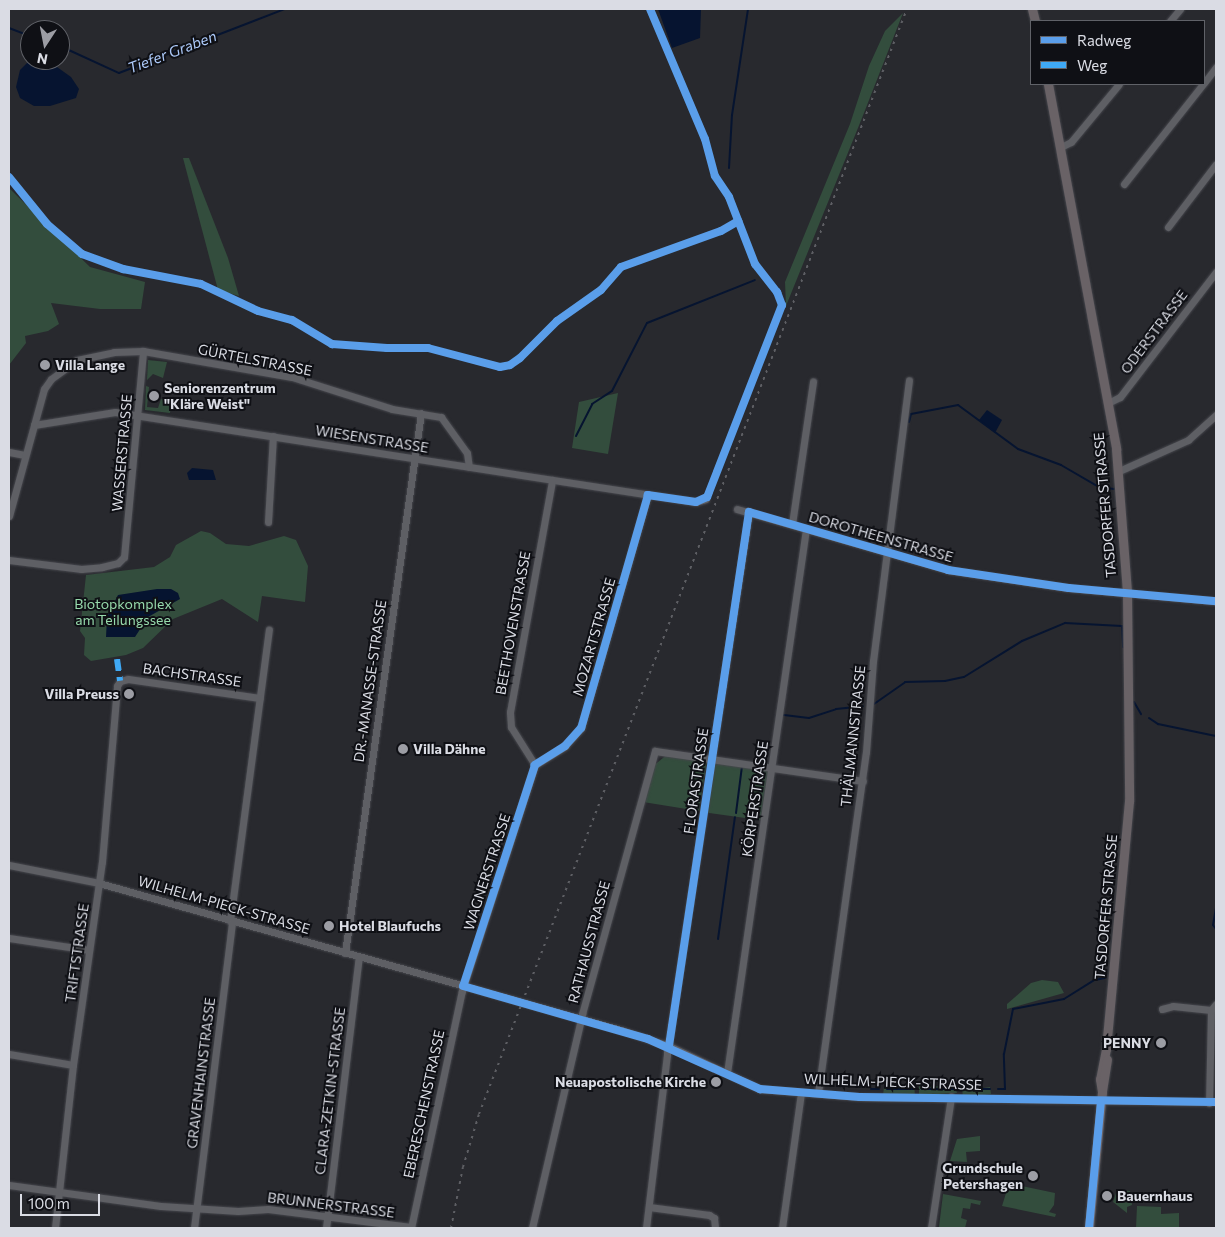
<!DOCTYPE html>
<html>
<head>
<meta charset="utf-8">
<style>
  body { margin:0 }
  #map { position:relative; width:1225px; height:1237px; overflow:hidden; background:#28292e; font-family:Commissioner,sans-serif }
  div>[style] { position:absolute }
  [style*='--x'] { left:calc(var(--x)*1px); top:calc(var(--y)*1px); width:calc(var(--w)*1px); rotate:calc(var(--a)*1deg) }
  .green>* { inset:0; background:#334d3d; transform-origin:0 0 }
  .water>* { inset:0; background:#061430 }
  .stream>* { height:2px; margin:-1px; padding:0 1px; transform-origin:1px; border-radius:1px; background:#061430 }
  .roads { filter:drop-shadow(0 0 1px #45464c) drop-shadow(0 0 1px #45464c) }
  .minor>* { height:7px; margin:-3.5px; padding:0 3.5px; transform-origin:3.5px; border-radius:3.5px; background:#5e5f64 }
  .major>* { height:9px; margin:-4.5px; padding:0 4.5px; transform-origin:4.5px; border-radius:4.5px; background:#696266 }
  .rail>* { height:2px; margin-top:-1px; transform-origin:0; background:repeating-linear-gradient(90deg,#5e5f64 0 2.5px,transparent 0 7.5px) }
  .quiet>* { height:6px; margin-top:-3px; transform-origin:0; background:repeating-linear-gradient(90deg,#3fa9f5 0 12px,transparent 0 18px) }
  .cycleway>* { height:8px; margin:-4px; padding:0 4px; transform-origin:4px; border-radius:4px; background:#5a9eea }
  .dots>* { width:14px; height:14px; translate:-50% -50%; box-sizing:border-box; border:2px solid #0f1015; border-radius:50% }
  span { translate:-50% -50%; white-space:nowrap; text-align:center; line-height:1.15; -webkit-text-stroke:4px #0f1015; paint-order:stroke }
  .street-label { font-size:14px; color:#dadce4 }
  .poi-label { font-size:14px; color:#dadce4; font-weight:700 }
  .left { translate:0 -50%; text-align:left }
  .right { translate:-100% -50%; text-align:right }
  .park-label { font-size:14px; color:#97daac }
  .water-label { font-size:15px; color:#acc9f9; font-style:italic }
  .frame { position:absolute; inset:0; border:10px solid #dadce4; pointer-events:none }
  .legend { position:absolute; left:1030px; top:20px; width:175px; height:65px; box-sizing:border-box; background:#0f1015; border:1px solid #606268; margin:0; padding:6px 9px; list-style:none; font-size:15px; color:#dadce4 }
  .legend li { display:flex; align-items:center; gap:10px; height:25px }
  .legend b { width:25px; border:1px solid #606268 }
  .north { position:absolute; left:20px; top:20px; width:50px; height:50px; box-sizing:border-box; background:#0f1015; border:1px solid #606268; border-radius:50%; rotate:191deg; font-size:14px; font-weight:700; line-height:20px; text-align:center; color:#dadce4 }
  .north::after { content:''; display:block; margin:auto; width:18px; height:22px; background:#9c9da4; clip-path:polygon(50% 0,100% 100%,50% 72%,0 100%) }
  .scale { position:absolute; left:20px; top:1194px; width:80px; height:22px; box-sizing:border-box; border:2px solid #dadce4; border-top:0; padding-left:6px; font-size:15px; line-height:18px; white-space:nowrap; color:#dadce4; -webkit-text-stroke:4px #0f1015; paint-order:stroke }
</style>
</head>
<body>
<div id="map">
  <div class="green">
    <div style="clip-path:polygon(903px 13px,862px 118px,786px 306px,785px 282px,850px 124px,869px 66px,885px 31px)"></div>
    <div style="clip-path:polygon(183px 158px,189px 158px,228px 258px,239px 296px,218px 290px)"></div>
    <div style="clip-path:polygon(9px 188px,90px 267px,145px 282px,141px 309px,100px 309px,51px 303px,59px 324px,48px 331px,25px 336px,26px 343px,9px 365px)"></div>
    <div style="clip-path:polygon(148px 360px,167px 362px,163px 378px,153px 374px,147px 380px)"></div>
    <div style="clip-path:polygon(146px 386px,149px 387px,147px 407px,158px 408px,161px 399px,172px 400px,170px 413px,145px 410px)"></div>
    <div style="clip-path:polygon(618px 393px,608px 454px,572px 448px,579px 402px)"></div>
    <div style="clip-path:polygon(201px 531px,210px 533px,226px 544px,249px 546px,284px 536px,296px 540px,308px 566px,305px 602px,262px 596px,258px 622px,222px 599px,173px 619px,143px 648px,126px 655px,91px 661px,84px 655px,85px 638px,80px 631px,86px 575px,154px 567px,170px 557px,176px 545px)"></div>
    <div style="clip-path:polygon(669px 753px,707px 759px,699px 811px,643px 802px,652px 767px)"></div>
    <div style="left:713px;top:760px;width:58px;height:53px;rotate:8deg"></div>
    <div style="clip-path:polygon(1042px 980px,1058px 982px,1064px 993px,1007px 1009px,1007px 1004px,1031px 983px)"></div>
    <div style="clip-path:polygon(914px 1086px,915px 1095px,883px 1095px,884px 1087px)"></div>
    <div style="clip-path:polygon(919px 1086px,955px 1086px,957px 1093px,919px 1095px)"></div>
    <div style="left:990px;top:1087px;width:7px;height:28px;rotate:82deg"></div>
    <div style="clip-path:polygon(980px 1136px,980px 1151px,966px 1152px,967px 1162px,950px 1161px,957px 1139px)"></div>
    <div style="clip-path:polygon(1017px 1185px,1055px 1193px,1054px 1205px,1049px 1212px,1056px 1214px,1055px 1217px,1002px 1206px,1007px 1190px)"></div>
    <div style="clip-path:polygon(1117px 1190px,1130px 1191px,1132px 1205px,1127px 1207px,1127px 1213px,1113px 1202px)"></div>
    <div style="clip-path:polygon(943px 1194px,981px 1201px,980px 1205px,971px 1203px,970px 1209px,963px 1208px,961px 1218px,967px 1220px,965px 1228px,939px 1227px)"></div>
    <div style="clip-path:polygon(1137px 1206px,1161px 1207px,1161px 1214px,1179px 1213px,1179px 1228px,1136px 1228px)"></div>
  </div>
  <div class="water">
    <div style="clip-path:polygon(658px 9px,701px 9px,700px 38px,672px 48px)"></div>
    <div style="clip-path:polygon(30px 60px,50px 62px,71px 77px,79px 89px,76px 98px,50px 106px,34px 106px,20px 98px,16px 87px,20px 70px)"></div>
    <div style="clip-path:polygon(987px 410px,1002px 420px,995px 433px,979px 420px)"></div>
    <div style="clip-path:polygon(192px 468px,213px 470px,216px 480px,189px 480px,187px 473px)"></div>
    <div style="clip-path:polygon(157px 589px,171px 589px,178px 593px,180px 599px,148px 617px,135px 637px,106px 637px,107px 617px,118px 595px)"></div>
  </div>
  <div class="stream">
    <div style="--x:9;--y:28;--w:22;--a:21"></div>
    <div style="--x:60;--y:46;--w:65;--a:24.6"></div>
    <div style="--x:119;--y:73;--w:178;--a:-21.1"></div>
    <div style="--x:729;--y:168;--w:53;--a:-86.8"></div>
    <div style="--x:732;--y:115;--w:107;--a:-81.4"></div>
    <div style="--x:909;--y:422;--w:8;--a:-76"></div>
    <div style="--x:911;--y:414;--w:48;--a:-10.8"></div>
    <div style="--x:958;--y:405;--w:74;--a:36.3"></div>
    <div style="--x:1018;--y:449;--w:46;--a:20.4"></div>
    <div style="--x:1061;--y:465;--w:44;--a:30.1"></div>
    <div style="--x:1099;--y:487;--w:15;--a:8"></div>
    <div style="--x:576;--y:436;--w:36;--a:-63"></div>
    <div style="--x:592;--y:404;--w:24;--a:-33"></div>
    <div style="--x:612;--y:391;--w:76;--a:-62.8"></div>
    <div style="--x:647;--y:323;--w:116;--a:-21.7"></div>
    <div style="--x:1134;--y:702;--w:14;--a:60"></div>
    <div style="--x:874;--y:704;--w:38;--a:-35"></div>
    <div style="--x:905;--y:682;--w:40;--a:-1.4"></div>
    <div style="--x:945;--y:681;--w:19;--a:-12"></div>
    <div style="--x:964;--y:677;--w:68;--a:-31.8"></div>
    <div style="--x:1022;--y:641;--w:47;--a:-22.7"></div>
    <div style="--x:1065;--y:623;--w:57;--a:3"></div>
    <div style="--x:1122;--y:626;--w:21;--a:87"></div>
    <div style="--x:784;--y:715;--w:25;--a:7"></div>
    <div style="--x:809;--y:718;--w:28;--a:-18"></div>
    <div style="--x:836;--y:709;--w:27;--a:-6"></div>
    <div style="--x:1149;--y:718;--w:11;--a:34"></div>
    <div style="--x:1158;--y:724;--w:59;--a:11.7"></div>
    <div style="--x:736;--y:813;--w:47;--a:-82.7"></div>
    <div style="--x:1216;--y:908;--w:17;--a:100"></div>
    <div style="--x:1213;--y:925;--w:5;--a:53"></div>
    <div style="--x:718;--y:939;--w:123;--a:-82.1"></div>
    <div style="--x:871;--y:1089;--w:8;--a:0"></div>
    <div style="--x:887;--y:1089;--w:27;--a:0"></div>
    <div style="--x:922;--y:1089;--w:33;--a:0"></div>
    <div style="--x:965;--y:1089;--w:25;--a:0"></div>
    <div style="--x:998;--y:1089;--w:7;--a:0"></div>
    <div style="--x:1005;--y:1089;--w:35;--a:-92"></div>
    <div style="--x:1004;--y:1054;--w:46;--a:-78.7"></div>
    <div style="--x:1013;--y:1009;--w:52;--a:-11.1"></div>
    <div style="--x:1064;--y:999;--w:36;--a:-32"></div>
    <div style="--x:1095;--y:980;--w:10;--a:-11"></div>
  </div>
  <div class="roads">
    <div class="minor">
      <div style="--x:1170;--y:21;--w:16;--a:-50"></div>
      <div style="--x:1204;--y:83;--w:20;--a:-53"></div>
      <div style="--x:1061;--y:147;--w:11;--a:-27"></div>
      <div style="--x:1071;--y:142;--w:75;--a:-50.4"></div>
      <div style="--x:1124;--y:184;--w:127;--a:-51.7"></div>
      <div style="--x:1168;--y:227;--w:79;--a:-52.7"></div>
      <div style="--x:1108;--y:403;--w:13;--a:-27"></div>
      <div style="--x:1120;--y:397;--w:158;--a:-52.5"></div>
      <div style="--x:34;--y:425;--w:82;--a:-9.1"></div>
      <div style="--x:115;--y:412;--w:588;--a:8.81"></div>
      <div style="--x:696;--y:502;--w:10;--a:-17"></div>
      <div style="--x:9;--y:452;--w:16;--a:11"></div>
      <div style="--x:1119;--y:471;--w:76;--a:-24.2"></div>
      <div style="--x:1188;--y:440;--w:38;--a:-42"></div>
      <div style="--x:737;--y:509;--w:220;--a:16.1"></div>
      <div style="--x:948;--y:570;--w:122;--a:8.5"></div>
      <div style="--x:1069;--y:588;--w:148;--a:5.1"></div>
      <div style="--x:9;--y:516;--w:132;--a:-74.6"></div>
      <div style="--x:44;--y:389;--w:12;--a:-55"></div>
      <div style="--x:51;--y:379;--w:32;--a:-36"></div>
      <div style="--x:77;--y:360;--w:38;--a:-12"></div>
      <div style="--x:114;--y:352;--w:29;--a:-2"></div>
      <div style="--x:143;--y:351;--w:151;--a:9.9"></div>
      <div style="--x:292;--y:377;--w:105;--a:17.7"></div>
      <div style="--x:392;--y:409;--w:50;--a:9.3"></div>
      <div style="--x:441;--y:417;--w:44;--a:54.2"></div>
      <div style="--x:467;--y:453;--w:14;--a:82"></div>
      <div style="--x:268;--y:522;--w:86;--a:-86.7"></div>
      <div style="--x:792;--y:524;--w:144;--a:-81.6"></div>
      <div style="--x:9;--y:560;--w:73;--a:7.1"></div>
      <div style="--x:81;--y:569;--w:21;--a:-5"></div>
      <div style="--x:102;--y:567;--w:16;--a:-14"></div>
      <div style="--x:118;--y:563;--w:8;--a:-45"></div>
      <div style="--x:124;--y:557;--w:207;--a:-84.7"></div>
      <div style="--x:535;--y:765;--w:36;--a:-32"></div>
      <div style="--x:565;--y:746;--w:24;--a:-48"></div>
      <div style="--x:581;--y:728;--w:242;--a:-74"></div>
      <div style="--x:535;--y:765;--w:45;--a:-122.3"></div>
      <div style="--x:511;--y:727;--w:15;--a:-94"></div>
      <div style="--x:510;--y:712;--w:236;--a:-79.7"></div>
      <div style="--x:9;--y:865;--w:92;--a:11.3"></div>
      <div style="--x:99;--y:883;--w:542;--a:15.73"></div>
      <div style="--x:621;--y:1030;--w:51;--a:18.4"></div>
      <div style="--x:669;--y:1046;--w:101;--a:25.3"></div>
      <div style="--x:760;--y:1089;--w:100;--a:4.6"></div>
      <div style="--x:860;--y:1097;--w:356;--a:0.8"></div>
      <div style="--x:230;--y:921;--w:294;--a:-82.4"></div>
      <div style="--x:9;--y:938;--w:81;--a:8.5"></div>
      <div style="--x:345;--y:953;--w:545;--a:-81.99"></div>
      <div style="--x:1162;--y:1009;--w:11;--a:-15"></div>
      <div style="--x:1173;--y:1006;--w:38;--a:6"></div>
      <div style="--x:1211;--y:1010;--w:93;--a:91.2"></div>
      <div style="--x:1211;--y:1010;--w:8;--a:-50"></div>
      <div style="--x:9;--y:1054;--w:65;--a:9.8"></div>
      <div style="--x:727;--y:1073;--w:550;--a:-81.74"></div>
      <div style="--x:818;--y:1093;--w:344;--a:-82"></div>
      <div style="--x:866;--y:752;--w:91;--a:-85.6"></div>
      <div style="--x:873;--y:661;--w:283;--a:-82.7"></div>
      <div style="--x:9;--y:1185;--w:153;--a:7.9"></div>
      <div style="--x:161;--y:1206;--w:77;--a:3.7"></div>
      <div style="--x:238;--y:1211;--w:30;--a:-4"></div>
      <div style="--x:268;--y:1209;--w:144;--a:7.2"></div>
      <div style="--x:649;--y:1207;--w:61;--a:7.6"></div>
      <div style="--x:709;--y:1215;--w:6;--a:31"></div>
      <div style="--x:714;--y:1218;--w:10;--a:84"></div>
      <div style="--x:55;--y:1228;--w:164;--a:-83.7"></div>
      <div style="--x:73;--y:1065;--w:205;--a:-81.9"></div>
      <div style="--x:102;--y:862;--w:177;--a:-85.1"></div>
      <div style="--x:117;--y:686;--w:6;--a:-59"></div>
      <div style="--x:120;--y:681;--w:8;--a:-14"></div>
      <div style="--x:128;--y:679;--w:133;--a:8.2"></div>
      <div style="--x:194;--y:1228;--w:309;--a:-82.9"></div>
      <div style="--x:326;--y:1228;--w:273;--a:-83.1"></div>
      <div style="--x:411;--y:1228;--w:242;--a:-77.9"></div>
      <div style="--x:462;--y:991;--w:237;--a:-72.1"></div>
      <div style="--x:532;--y:1228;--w:220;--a:-76.8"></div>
      <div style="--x:582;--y:1014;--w:273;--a:-74.5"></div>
      <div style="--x:655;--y:751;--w:210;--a:8.2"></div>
      <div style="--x:646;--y:1228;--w:175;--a:-83.1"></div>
      <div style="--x:667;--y:1054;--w:548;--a:-81.4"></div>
      <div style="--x:782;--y:1228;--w:137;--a:-82"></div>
      <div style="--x:931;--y:1228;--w:133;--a:-81.3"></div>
    </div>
    <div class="major">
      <div style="--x:1032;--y:9;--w:12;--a:76"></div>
      <div style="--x:1048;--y:84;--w:371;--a:79.4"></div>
      <div style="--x:1116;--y:449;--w:144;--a:85.6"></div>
      <div style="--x:1127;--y:593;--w:208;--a:89.4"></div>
      <div style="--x:1129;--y:801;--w:249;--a:95.3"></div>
      <div style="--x:1106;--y:1049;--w:31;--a:101"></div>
      <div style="--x:1100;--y:1079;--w:13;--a:81"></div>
      <div style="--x:1102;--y:1092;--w:137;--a:95.5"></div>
      <div style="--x:1102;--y:1091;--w:32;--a:-81"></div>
    </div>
  </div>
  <div class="rail">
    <div style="--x:451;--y:1228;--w:62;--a:-78.9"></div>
    <div style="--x:463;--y:1167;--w:55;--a:-73.2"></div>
    <div style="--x:479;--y:1114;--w:1185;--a:-68.83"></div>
  </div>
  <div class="quiet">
    <div style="--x:117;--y:659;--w:22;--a:82"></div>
  </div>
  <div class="cycleway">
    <div style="--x:650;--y:9;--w:141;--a:67.1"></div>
    <div style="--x:705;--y:139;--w:38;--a:75"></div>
    <div style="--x:715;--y:176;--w:25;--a:56"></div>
    <div style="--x:729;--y:197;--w:72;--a:68.8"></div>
    <div style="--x:755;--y:264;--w:36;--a:52"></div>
    <div style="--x:777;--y:292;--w:14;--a:69"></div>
    <div style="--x:782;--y:305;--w:206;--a:111.3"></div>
    <div style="--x:707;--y:497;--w:12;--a:156"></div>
    <div style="--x:696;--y:502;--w:49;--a:-171.7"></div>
    <div style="--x:648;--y:495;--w:242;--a:106"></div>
    <div style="--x:581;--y:728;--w:24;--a:132"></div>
    <div style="--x:565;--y:746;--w:36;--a:148"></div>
    <div style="--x:535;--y:765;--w:232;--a:108"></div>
    <div style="--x:463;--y:986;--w:192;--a:16"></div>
    <div style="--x:648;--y:1039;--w:123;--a:24.1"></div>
    <div style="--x:760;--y:1089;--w:100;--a:4.6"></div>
    <div style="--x:860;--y:1097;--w:356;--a:0.8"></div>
    <div style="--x:9;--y:177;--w:60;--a:51"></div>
    <div style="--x:47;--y:224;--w:46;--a:40.6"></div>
    <div style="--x:82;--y:254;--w:44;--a:20.1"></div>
    <div style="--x:123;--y:269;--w:79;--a:10.9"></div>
    <div style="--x:201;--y:284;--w:63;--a:25.3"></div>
    <div style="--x:258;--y:311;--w:35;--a:15"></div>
    <div style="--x:292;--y:320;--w:47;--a:31"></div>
    <div style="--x:332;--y:344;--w:55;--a:4.2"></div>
    <div style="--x:387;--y:348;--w:41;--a:0"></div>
    <div style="--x:428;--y:348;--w:74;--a:14.8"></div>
    <div style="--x:500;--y:367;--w:10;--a:-11"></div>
    <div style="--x:510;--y:365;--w:12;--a:-35"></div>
    <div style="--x:520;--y:358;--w:52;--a:-45"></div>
    <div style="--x:557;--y:321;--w:54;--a:-35.2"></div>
    <div style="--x:601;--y:290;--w:30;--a:-49"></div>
    <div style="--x:621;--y:267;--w:106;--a:-19.8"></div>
    <div style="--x:721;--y:231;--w:20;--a:-30"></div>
    <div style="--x:669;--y:1046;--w:540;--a:-81.48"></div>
    <div style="--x:749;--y:512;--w:207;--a:16.2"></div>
    <div style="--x:948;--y:570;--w:122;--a:8.5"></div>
    <div style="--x:1069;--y:588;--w:148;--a:5.1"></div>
    <div style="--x:1089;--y:1228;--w:127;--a:-84.6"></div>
  </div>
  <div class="dots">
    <div style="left:45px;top:365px;background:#9c9da4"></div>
    <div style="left:154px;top:396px;background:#9c9da4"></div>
    <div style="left:129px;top:694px;background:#9c9da4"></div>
    <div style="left:403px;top:749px;background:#9c9da4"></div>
    <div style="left:329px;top:926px;background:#9c9da4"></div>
    <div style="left:1161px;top:1043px;background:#9c9da4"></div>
    <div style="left:716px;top:1082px;background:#9c9da4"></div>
    <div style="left:1033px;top:1176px;background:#9c9da4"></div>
    <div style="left:1107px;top:1196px;background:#9c9da4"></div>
  </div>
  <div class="street-label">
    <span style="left:1154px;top:332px;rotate:-53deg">ODERSTRASSE</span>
    <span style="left:255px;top:360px;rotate:11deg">GÜRTELSTRASSE</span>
    <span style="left:372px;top:439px;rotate:9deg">WIESENSTRASSE</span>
    <span style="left:122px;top:453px;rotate:-85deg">WASSERSTRASSE</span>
    <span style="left:1105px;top:505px;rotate:-95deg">TASDORFER STRASSE</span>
    <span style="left:881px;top:537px;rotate:16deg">DOROTHEENSTRASSE</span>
    <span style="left:513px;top:623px;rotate:-80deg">BEETHOVENSTRASSE</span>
    <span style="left:594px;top:637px;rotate:-74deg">MOZARTSTRASSE</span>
    <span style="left:192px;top:675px;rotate:8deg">BACHSTRASSE</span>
    <span style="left:370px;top:681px;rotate:-82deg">DR.-MANASSE-STRASSE</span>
    <span style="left:853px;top:736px;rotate:-84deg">THÄLMANNSTRASSE</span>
    <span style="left:696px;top:781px;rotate:-82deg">FLORASTRASSE</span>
    <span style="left:755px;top:799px;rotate:-82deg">KÖRPERSTRASSE</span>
    <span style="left:487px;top:872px;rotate:-72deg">WAGNERSTRASSE</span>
    <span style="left:224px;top:905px;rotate:16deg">WILHELM-PIECK-STRASSE</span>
    <span style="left:1106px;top:907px;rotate:-85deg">TASDORFER STRASSE</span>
    <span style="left:589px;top:942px;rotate:-75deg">RATHAUSSTRASSE</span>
    <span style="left:77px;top:953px;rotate:-82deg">TRIFTSTRASSE</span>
    <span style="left:201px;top:1073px;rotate:-83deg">GRAVENHAINSTRASSE</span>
    <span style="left:893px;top:1082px;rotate:2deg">WILHELM-PIECK-STRASSE</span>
    <span style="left:330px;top:1091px;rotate:-83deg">CLARA-ZETKIN-STRASSE</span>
    <span style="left:424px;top:1104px;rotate:-78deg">EBERESCHENSTRASSE</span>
    <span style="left:331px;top:1205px;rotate:7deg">BRUNNERSTRASSE</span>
  </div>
  <div class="poi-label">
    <span class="left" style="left:55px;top:365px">Villa Lange</span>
    <span class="left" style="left:164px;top:396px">Seniorenzentrum<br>"Kläre Weist"</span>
    <span class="right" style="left:119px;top:694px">Villa Preuss</span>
    <span class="left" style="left:413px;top:749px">Villa Dähne</span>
    <span class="left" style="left:339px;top:926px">Hotel Blaufuchs</span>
    <span class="right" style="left:1151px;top:1043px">PENNY</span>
    <span class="right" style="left:706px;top:1082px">Neuapostolische Kirche</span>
    <span class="right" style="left:1023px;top:1176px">Grundschule<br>Petershagen</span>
    <span class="left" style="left:1117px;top:1196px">Bauernhaus</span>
  </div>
  <div class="park-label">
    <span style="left:123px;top:612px">Biotopkomplex<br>am Teilungssee</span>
  </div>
  <div class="water-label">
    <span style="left:172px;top:52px;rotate:-21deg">Tiefer Graben</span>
  </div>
  <div class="frame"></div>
  <ul class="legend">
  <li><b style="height:6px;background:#5a9eea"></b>Radweg</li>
  <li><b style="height:6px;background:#3fa9f5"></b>Weg</li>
  </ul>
  <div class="north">N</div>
  <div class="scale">100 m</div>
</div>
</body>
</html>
